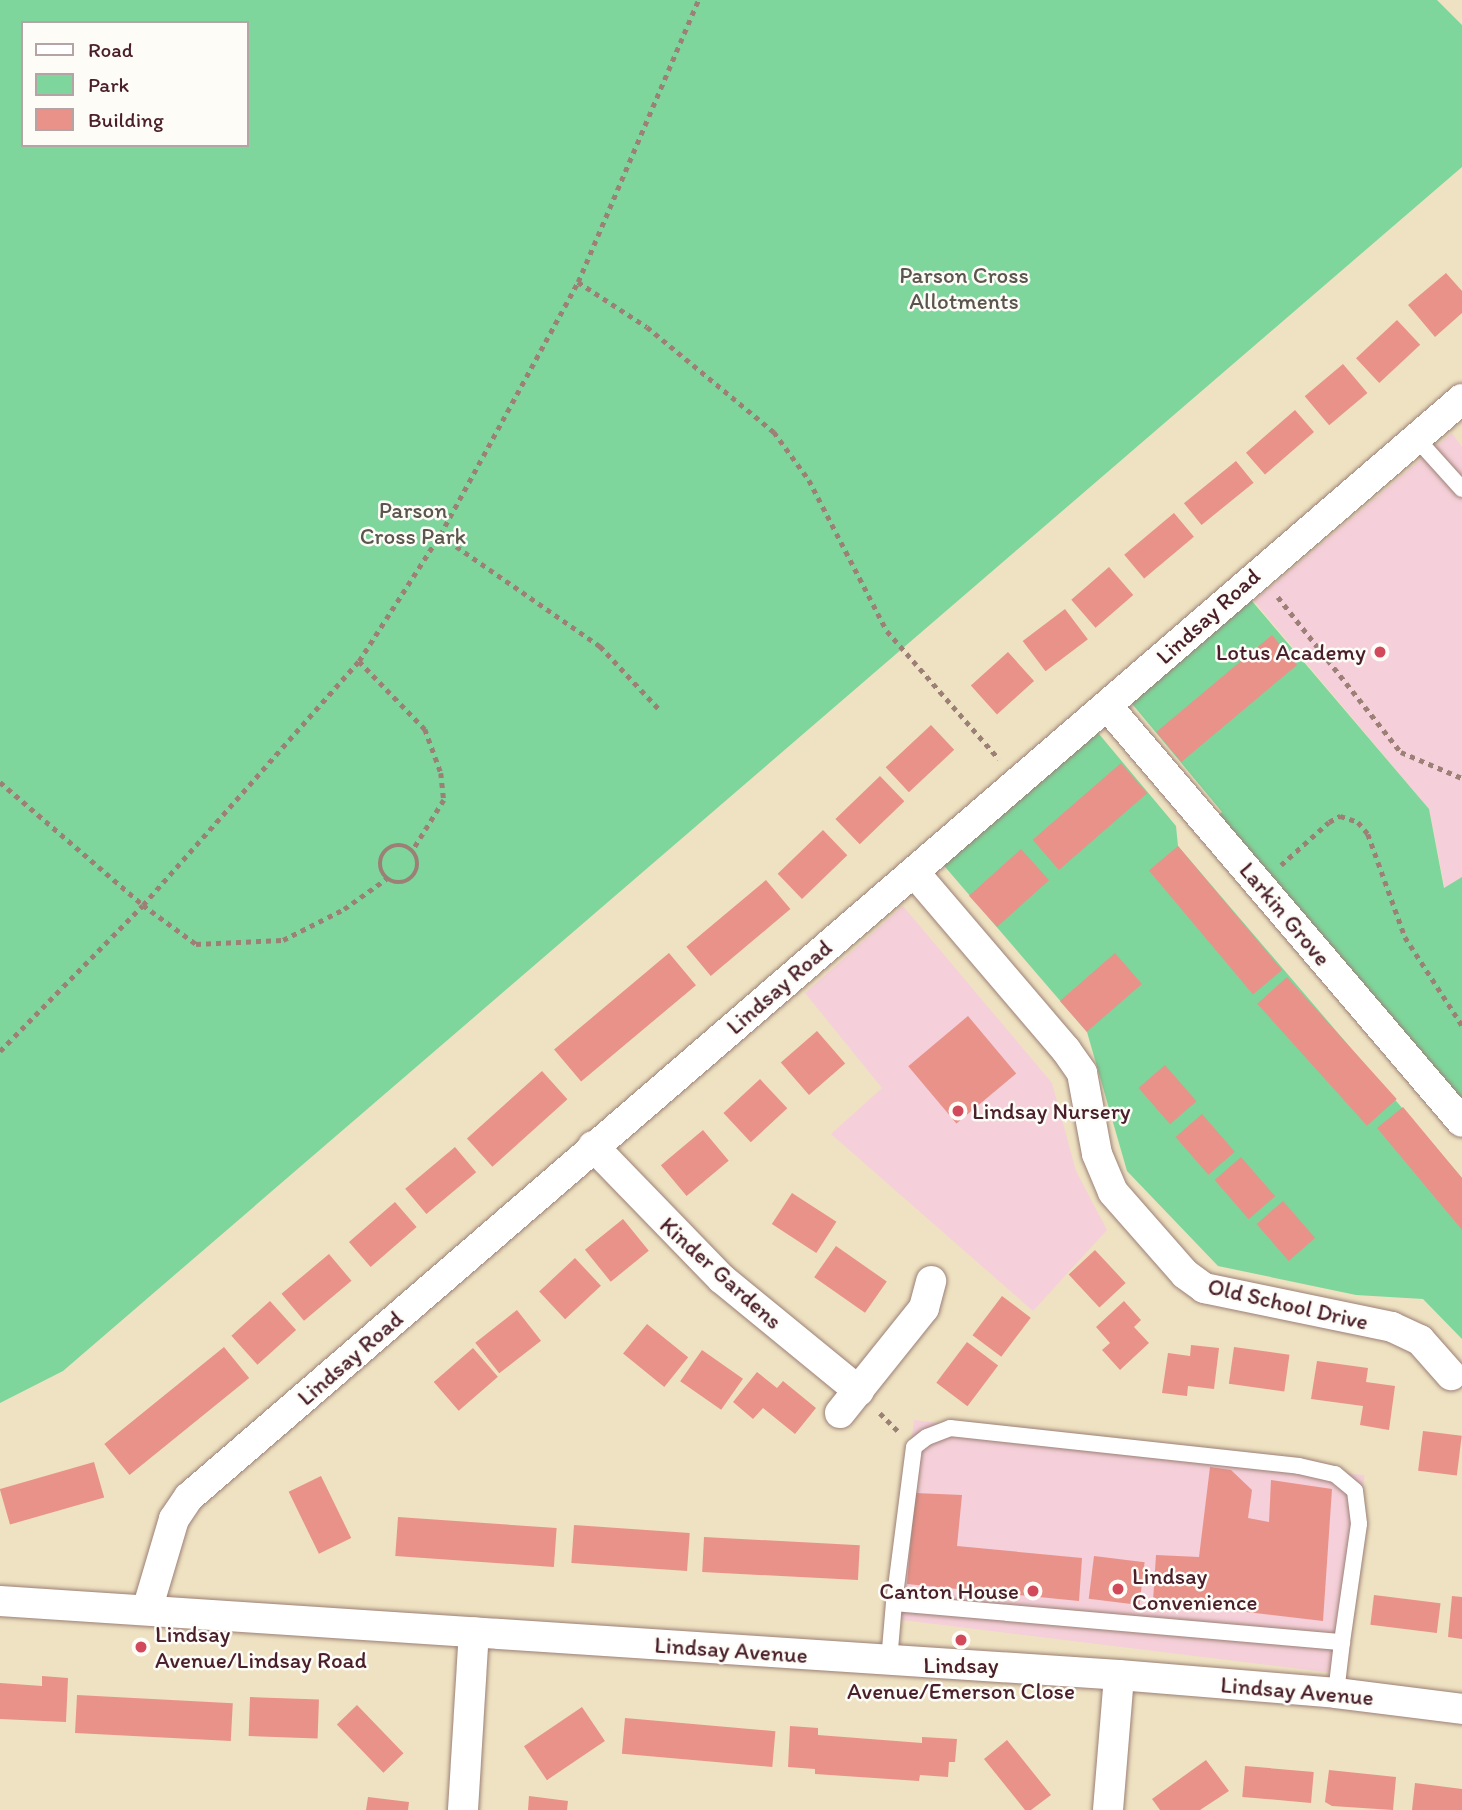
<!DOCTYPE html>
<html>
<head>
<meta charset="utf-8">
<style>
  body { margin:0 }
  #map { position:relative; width:1462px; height:1810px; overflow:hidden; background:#efe2c2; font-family:Itim,sans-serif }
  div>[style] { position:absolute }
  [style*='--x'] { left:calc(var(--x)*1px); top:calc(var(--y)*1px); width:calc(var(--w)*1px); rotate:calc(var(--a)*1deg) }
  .built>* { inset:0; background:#f5cfd9; transform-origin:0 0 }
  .green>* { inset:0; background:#7ed69c }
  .building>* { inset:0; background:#e99289; transform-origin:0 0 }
  .path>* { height:4.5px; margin-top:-2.25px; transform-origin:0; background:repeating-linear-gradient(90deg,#9c8076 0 5px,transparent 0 10px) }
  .path>.ring { margin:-2.25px; padding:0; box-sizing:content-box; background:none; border:4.5px solid #9c8076; border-radius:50% }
  .roads { filter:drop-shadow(0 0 2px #9c8076) drop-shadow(0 0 2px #9c8076) }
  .lane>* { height:16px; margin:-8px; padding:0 8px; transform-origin:8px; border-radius:8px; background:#fff }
  .street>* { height:30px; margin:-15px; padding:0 15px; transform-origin:15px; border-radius:15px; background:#fff }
  .dots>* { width:19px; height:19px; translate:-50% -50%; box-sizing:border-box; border:4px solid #fdfcf7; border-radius:50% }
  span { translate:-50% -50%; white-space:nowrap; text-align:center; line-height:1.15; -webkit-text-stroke:5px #fdfcf7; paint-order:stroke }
  .park-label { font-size:23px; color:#5a564d }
  .street-label { font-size:23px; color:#4a1f2b }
  .poi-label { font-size:23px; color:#4a1f2b }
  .right { translate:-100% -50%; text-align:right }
  .left { translate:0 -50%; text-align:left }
  .legend { position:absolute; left:21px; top:21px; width:228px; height:126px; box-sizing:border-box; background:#fdfcf7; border:2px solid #b5a4a5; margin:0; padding:9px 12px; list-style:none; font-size:21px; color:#4a1f2b }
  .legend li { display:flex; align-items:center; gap:14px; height:35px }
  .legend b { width:35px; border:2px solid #b5a4a5 }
</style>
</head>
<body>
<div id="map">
  <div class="built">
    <div style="clip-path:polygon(1452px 433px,1462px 447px,1462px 914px,1445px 889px,1429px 809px,1254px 601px)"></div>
    <div style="clip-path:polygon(903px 906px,1052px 1083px,1076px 1171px,1107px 1230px,1033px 1311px,831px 1134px,882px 1088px,805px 993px)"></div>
    <div style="left:914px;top:1420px;width:454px;height:200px;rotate:7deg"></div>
  </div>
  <div class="green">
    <div style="clip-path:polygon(evenodd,0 0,1437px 0,1462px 25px,1462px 167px,63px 1371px,0 1403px,0 0,23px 23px,247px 23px,247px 145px,23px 145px,23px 23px)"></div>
    <div style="clip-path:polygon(1240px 587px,1429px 809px,1444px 888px,1462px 877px,1462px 1122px,1208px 825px,1222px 812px,1123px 693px)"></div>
    <div style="clip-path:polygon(1089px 722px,1176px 826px,1178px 846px,1462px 1178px,1462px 1339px,1423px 1299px,1356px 1295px,1218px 1266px,1127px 1171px,1087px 1032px,934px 854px)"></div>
  </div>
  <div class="building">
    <div style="clip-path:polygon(1446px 273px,1462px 291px,1462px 313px,1435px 337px,1408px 305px)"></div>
    <div style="left:1397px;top:320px;width:34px;height:56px;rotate:47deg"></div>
    <div style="left:1343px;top:364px;width:38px;height:50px;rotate:50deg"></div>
    <div style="left:1295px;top:410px;width:29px;height:65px;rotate:49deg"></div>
    <div style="left:1236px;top:461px;width:28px;height:67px;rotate:51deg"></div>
    <div style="left:1174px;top:513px;width:31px;height:65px;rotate:50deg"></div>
    <div style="left:1109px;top:567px;width:37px;height:50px;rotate:49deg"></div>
    <div style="left:1065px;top:609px;width:38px;height:53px;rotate:53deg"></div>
    <div style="left:1272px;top:635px;width:39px;height:151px;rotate:50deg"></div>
    <div style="left:1008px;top:652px;width:39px;height:50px;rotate:48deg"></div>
    <div style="left:931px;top:725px;width:34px;height:62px;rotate:47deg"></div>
    <div style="left:1121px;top:763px;width:40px;height:117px;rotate:49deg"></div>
    <div style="left:880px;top:776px;width:35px;height:62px;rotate:46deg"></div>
    <div style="left:823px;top:830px;width:35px;height:63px;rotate:46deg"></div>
    <div style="left:1178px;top:846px;width:162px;height:38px;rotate:50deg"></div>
    <div style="left:1021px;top:849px;width:42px;height:70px;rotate:48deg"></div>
    <div style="left:766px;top:880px;width:38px;height:104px;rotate:50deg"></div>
    <div style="left:669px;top:953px;width:42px;height:150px;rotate:50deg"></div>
    <div style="left:1115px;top:953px;width:41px;height:73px;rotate:49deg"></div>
    <div style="left:1287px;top:977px;width:164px;height:40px;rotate:48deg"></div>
    <div style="left:968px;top:1016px;width:75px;height:78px;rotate:50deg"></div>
    <div style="left:817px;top:1031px;width:43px;height:48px;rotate:49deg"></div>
    <div style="left:1165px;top:1065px;width:48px;height:35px;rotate:49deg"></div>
    <div style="left:542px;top:1071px;width:38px;height:101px;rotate:48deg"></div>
    <div style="left:760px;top:1079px;width:40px;height:50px;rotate:47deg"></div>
    <div style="clip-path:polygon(1403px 1107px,1462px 1178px,1462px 1230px,1377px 1128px)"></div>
    <div style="left:1202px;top:1114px;width:50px;height:35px;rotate:49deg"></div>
    <div style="left:703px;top:1130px;width:40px;height:55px;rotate:50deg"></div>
    <div style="left:455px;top:1147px;width:33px;height:65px;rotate:50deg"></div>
    <div style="left:1241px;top:1157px;width:52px;height:35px;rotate:49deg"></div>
    <div style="left:792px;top:1193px;width:53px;height:37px;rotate:33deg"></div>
    <div style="left:1283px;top:1201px;width:49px;height:35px;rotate:49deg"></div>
    <div style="left:395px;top:1202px;width:33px;height:61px;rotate:49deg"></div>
    <div style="left:623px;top:1219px;width:41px;height:49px;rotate:51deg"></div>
    <div style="left:836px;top:1246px;width:62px;height:38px;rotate:35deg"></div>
    <div style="left:1095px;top:1250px;width:45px;height:36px;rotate:47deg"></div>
    <div style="left:329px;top:1254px;width:35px;height:62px;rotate:50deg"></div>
    <div style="left:575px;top:1258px;width:38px;height:49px;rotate:47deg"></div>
    <div style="left:1002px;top:1296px;width:36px;height:49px;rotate:37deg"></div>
    <div style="left:270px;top:1301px;width:39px;height:52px;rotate:48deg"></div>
    <div style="clip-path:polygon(1124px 1301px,1141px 1320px,1134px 1327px,1149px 1343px,1120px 1370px,1102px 1350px,1110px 1343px,1096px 1327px)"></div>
    <div style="left:517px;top:1310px;width:39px;height:53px;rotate:52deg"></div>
    <div style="left:647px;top:1324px;width:53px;height:38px;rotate:39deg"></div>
    <div style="left:967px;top:1342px;width:39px;height:51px;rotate:37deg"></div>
    <div style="clip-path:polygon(1191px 1345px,1219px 1348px,1214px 1389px,1188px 1386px,1187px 1396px,1162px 1393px,1168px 1353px,1190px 1356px)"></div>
    <div style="left:224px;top:1347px;width:40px;height:154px;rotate:51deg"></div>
    <div style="left:1234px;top:1347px;width:56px;height:37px;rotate:8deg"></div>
    <div style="left:473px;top:1348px;width:38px;height:52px;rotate:49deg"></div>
    <div style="left:702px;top:1350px;width:50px;height:38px;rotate:35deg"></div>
    <div style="clip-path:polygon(1317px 1361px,1368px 1368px,1366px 1382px,1395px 1386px,1389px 1430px,1360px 1425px,1363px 1406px,1311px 1399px)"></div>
    <div style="clip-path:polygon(757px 1372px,777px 1388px,783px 1381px,816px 1408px,795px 1434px,763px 1408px,753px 1419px,733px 1402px)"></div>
    <div style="left:1423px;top:1431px;width:39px;height:40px;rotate:7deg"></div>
    <div style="left:94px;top:1462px;width:37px;height:98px;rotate:74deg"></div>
    <div style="clip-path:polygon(1210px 1467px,1231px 1470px,1252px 1490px,1248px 1518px,1269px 1522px,1271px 1480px,1332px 1489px,1323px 1621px,1153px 1601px,1156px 1555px,1199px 1557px)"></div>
    <div style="left:321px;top:1476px;width:69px;height:36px;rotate:64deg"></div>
    <div style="clip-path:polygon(915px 1493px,962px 1495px,957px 1546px,1082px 1558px,1079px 1601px,907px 1584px)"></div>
    <div style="left:398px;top:1517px;width:159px;height:39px;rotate:4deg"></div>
    <div style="left:574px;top:1525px;width:116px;height:38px;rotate:4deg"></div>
    <div style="left:704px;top:1537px;width:156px;height:35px;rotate:3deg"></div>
    <div style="left:1094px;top:1556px;width:51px;height:43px;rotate:7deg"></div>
    <div style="left:1374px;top:1595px;width:67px;height:30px;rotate:7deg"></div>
    <div style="clip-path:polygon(1452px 1596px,1462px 1597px,1462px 1639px,1448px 1637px)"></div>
    <div style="clip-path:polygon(42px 1676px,68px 1678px,66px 1722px,0 1719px,0 1683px,42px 1686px)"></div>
    <div style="left:77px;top:1695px;width:156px;height:38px;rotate:3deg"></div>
    <div style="left:250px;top:1697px;width:69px;height:39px;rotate:2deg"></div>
    <div style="left:357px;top:1705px;width:67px;height:28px;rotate:46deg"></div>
    <div style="left:582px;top:1707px;width:41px;height:70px;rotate:56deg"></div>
    <div style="left:625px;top:1718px;width:151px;height:36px;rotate:5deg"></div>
    <div style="clip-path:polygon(790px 1726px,818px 1728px,818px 1735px,922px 1743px,922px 1737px,957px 1739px,955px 1762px,949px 1762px,948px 1777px,920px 1775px,919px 1781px,815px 1774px,815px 1769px,788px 1767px)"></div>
    <div style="clip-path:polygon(1007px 1740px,1051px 1795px,1031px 1810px,1025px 1810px,984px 1759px)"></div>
    <div style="clip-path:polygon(1206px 1760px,1229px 1791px,1200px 1810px,1160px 1810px,1152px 1799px)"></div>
    <div style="left:1245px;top:1766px;width:69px;height:31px;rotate:5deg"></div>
    <div style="clip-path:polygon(1329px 1770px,1396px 1777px,1393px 1810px,1332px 1806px,1325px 1802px)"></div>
    <div style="clip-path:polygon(1415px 1783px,1462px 1789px,1462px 1810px,1412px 1810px)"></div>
    <div style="clip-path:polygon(529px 1796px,568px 1801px,567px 1810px,528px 1810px)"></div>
    <div style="clip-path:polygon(368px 1797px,409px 1802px,408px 1810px,366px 1810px)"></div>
  </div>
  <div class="path">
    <div style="--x:578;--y:282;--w:82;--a:33.1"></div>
    <div style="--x:647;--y:327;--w:165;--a:39.6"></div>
    <div style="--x:774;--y:432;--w:59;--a:53.9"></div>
    <div style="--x:809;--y:480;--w:170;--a:62.7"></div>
    <div style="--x:887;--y:631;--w:170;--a:48.8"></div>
    <div style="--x:440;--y:535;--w:195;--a:34.8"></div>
    <div style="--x:600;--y:646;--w:86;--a:46.9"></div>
    <div style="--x:1278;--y:597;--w:198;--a:51.6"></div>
    <div style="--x:1401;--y:752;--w:66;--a:23.1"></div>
    <div style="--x:359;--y:661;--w:95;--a:45.9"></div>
    <div style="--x:425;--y:729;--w:47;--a:70"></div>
    <div style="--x:441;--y:773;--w:27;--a:84"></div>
    <div style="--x:444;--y:800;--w:59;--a:121.8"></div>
    <div style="--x:0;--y:782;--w:189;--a:40.7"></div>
    <div style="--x:143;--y:905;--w:66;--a:36.3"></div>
    <div style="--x:196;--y:944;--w:87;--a:-2.6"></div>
    <div style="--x:283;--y:940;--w:68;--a:-26.9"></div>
    <div style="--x:344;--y:909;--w:52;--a:-35.5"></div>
    <div class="ring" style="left:380px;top:845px;width:33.5px;height:33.5px"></div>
    <div style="--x:1281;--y:865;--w:64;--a:-41.9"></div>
    <div style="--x:1329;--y:822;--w:13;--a:-29"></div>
    <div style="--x:1340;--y:816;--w:19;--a:18"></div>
    <div style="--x:1358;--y:822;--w:16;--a:50"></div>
    <div style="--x:1368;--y:834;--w:109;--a:70.2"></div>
    <div style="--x:1405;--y:937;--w:105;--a:57.1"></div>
    <div style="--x:0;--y:1051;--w:204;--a:-45.6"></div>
    <div style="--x:143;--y:905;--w:326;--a:-48.5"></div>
    <div style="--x:359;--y:661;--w:150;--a:-57.3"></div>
    <div style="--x:440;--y:535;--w:288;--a:-61.4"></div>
    <div style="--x:578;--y:282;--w:306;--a:-66.9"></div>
    <div style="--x:880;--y:1413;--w:27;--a:45"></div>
  </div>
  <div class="roads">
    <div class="lane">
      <div style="--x:1417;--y:439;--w:67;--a:48"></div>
      <div style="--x:894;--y:1603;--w:157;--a:-82.7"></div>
      <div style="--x:914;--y:1447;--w:16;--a:-38"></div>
      <div style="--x:927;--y:1437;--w:25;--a:-21"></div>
      <div style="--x:950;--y:1428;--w:351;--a:6.2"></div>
      <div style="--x:1299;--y:1466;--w:37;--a:13"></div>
      <div style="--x:1335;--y:1474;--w:26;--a:40"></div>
      <div style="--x:1355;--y:1491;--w:33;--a:83"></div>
      <div style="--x:1359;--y:1524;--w:119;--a:98.2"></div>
      <div style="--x:889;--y:1661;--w:58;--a:-85.1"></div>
      <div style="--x:894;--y:1603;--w:450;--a:5"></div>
      <div style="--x:1342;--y:1642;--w:51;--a:96.7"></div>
    </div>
    <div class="street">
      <div style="--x:1108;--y:707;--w:545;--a:49.54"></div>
      <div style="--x:914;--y:872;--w:234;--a:49.5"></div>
      <div style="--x:1066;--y:1050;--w:28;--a:55"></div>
      <div style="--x:1082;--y:1073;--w:82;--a:79.5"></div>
      <div style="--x:1097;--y:1154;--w:41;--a:67.2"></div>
      <div style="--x:1113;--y:1192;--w:109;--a:48.7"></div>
      <div style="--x:1185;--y:1274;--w:24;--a:36"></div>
      <div style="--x:1204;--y:1288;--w:192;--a:11.7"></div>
      <div style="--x:1392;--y:1327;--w:31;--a:25"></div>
      <div style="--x:1420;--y:1340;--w:47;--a:48.5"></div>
      <div style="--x:593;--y:1146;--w:185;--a:45.9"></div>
      <div style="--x:722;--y:1279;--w:177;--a:39.3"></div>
      <div style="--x:840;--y:1413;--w:134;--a:-51.3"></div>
      <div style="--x:924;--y:1308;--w:28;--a:-75"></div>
      <div style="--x:0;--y:1601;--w:1121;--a:3.78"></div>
      <div style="--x:1119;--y:1675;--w:218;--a:4.7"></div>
      <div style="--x:1336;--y:1693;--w:127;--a:7.2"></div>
      <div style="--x:147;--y:1610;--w:95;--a:-73.5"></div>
      <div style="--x:174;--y:1519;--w:27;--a:-56"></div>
      <div style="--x:189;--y:1497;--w:1681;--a:-40.78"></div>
      <div style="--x:463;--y:1810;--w:178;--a:-86.5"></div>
      <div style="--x:1108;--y:1810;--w:135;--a:-85.3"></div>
    </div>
  </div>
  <div class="dots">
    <div style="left:1380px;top:652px;background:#d1495b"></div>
    <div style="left:958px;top:1111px;background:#d1495b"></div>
    <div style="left:1118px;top:1589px;background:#d1495b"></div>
    <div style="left:1033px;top:1591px;background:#d1495b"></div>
    <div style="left:961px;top:1640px;background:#d1495b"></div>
    <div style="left:141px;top:1647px;background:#d1495b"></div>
  </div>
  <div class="park-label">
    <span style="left:964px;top:288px">Parson Cross<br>Allotments</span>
    <span style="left:413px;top:523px">Parson<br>Cross Park</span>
  </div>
  <div class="street-label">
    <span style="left:1208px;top:616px;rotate:-42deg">Lindsay Road</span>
    <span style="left:1285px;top:914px;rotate:50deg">Larkin Grove</span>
    <span style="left:779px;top:987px;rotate:-41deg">Lindsay Road</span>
    <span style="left:721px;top:1273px;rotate:42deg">Kinder Gardens</span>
    <span style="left:1288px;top:1304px;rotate:13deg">Old School Drive</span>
    <span style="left:350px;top:1358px;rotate:-41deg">Lindsay Road</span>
    <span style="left:731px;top:1650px;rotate:4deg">Lindsay Avenue</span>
    <span style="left:1297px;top:1691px;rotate:5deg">Lindsay Avenue</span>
  </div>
  <div class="poi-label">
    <span class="right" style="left:1366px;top:652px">Lotus Academy</span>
    <span class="left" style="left:972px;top:1111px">Lindsay Nursery</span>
    <span class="left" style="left:1132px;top:1589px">Lindsay<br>Convenience</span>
    <span class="right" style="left:1019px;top:1591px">Canton House</span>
    <span class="left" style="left:155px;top:1647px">Lindsay<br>Avenue/Lindsay Road</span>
    <span style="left:961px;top:1678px">Lindsay<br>Avenue/Emerson Close</span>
  </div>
  <ul class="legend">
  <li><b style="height:9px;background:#fff"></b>Road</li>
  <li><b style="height:19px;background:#7ed69c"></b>Park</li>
  <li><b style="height:19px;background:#e99289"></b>Building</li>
  </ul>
</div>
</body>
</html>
